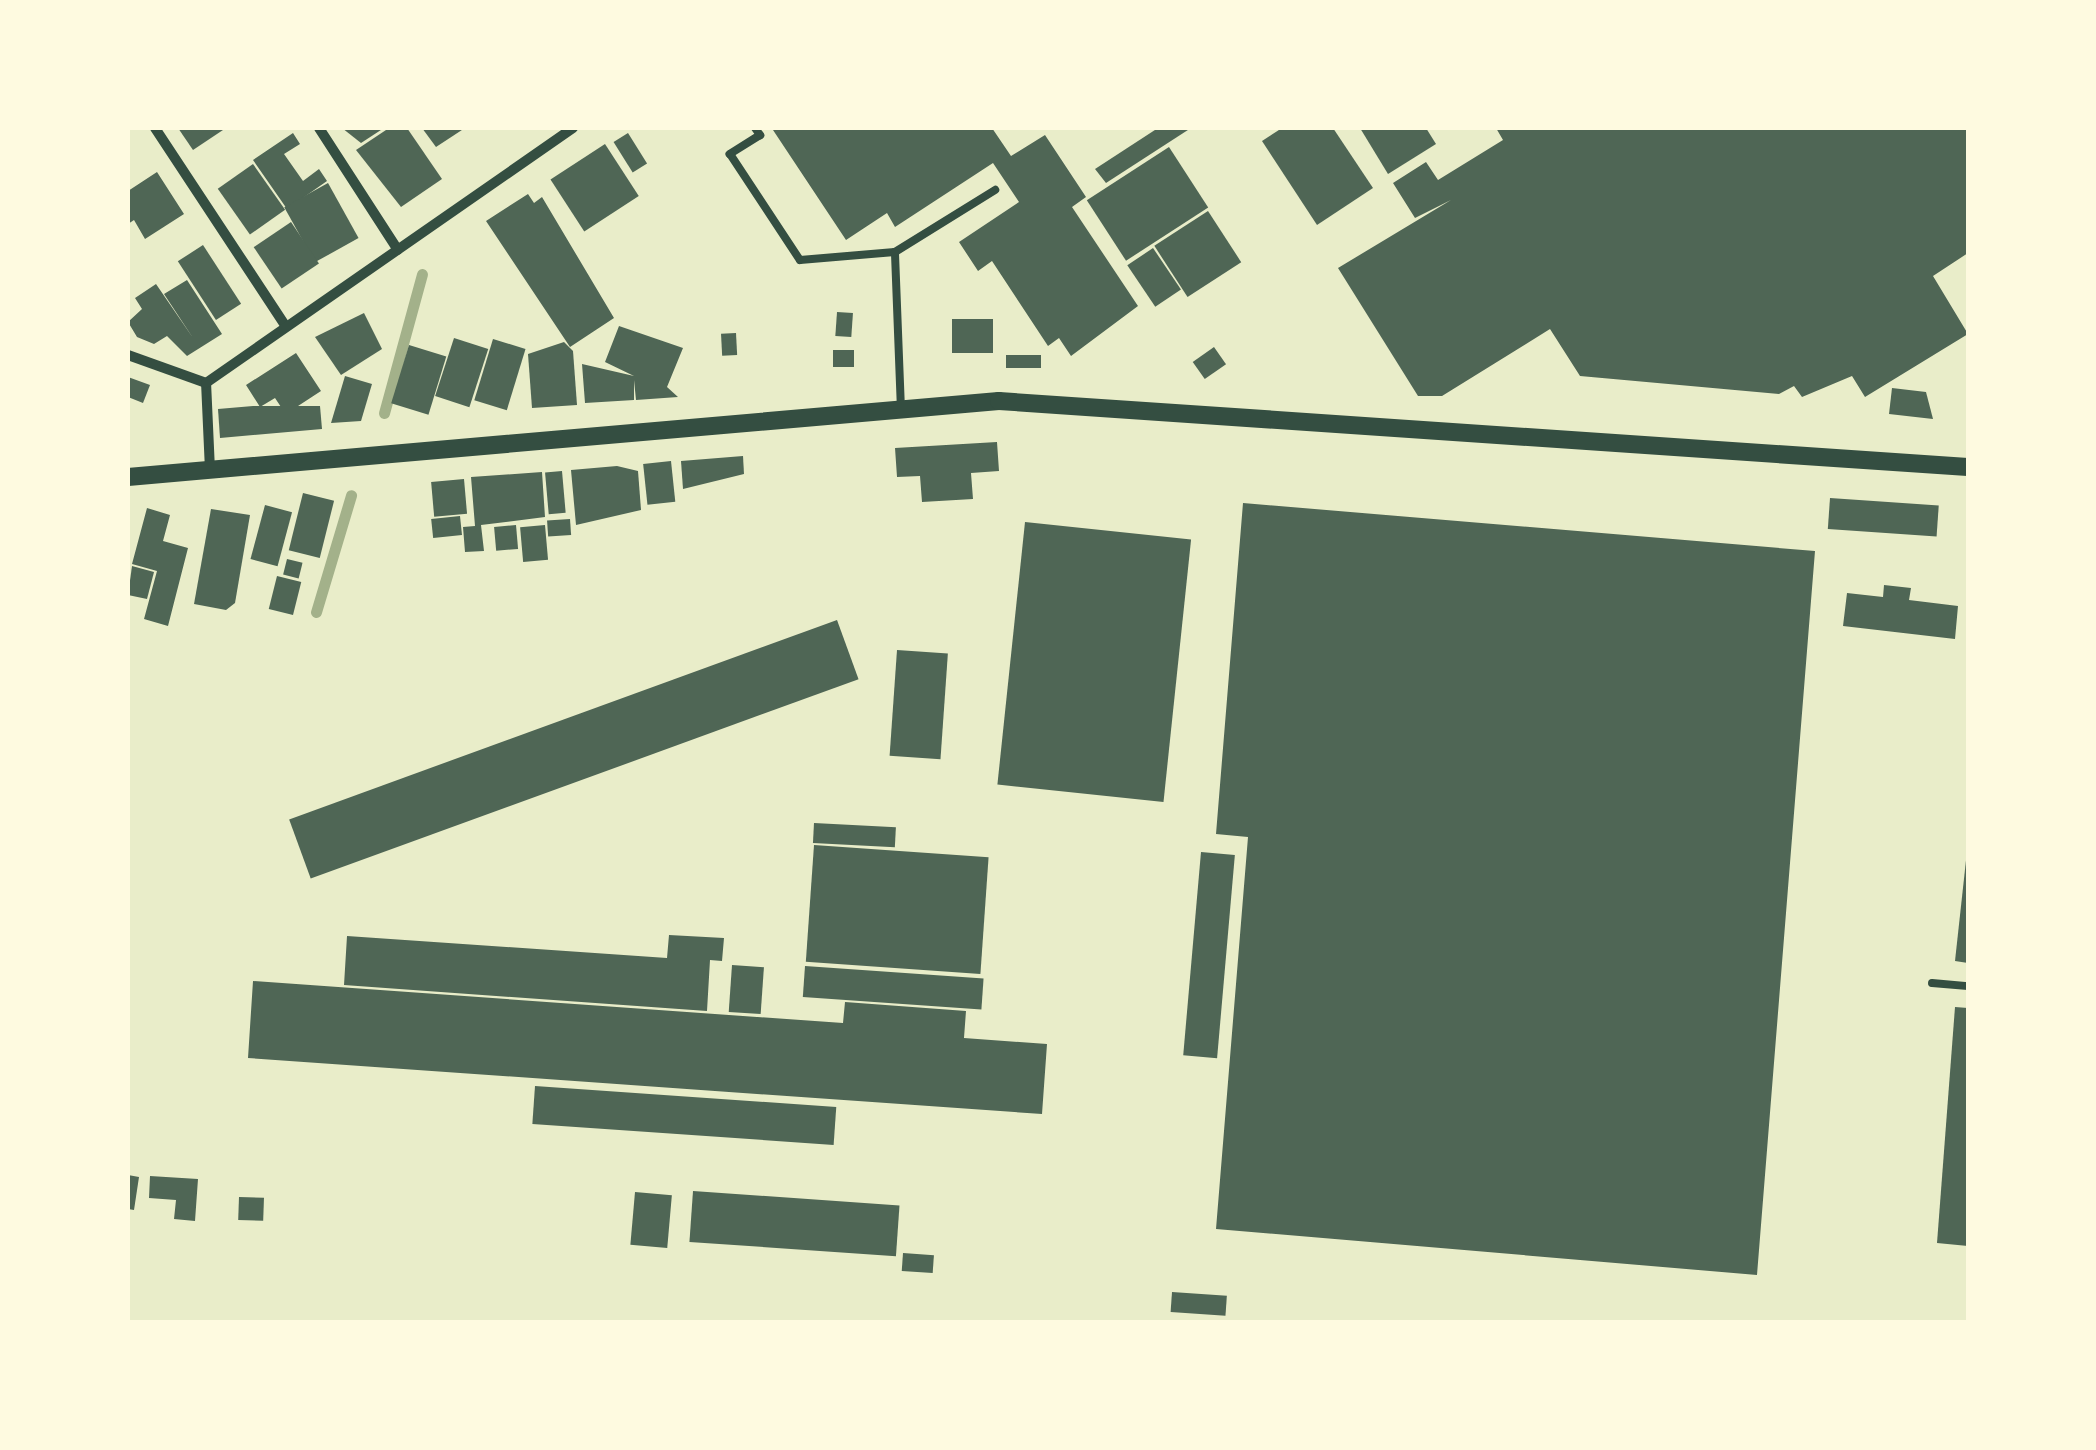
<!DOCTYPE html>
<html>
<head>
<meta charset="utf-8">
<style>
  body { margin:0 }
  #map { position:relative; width:2096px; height:1450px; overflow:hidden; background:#e9edc9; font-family:Quicksand,sans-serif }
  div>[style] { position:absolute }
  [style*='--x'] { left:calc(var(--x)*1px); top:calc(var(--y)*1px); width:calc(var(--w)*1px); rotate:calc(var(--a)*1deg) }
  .stream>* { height:11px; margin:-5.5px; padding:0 5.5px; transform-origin:5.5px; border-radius:5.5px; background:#a3b18a }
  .building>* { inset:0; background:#4f6655; transform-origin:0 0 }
  .service>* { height:8px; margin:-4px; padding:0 4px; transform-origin:4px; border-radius:4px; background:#344e41 }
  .minor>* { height:10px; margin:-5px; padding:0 5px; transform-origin:5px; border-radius:5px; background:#344e41 }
  .tertiary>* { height:18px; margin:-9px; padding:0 9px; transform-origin:9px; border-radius:9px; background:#344e41 }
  span { translate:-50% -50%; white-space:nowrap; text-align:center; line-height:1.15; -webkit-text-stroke:8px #fefae0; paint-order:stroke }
  .frame { position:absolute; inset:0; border:130px solid #fefae0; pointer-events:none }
</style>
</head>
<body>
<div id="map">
  <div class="stream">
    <div style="--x:384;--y:413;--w:144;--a:-74.7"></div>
    <div style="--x:316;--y:612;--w:122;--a:-73.3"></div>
  </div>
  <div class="building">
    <div style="clip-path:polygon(178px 128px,226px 128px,193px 150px)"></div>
    <div style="clip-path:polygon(342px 128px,384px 128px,361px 143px)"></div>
    <div style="clip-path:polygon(389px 128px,407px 128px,442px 179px,401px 207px,356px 150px)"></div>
    <div style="clip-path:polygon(422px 128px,465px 128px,436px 147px)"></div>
    <div style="clip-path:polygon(992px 128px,1011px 156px,1045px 135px,1086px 197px,1072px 207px,1138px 306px,1071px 356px,1059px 338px,1048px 346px,992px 261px,978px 271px,959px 242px,1019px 202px,993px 163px,895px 227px,887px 213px,846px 240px,773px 130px)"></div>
    <div style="clip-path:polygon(1158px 128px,1191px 128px,1106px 183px,1095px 169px)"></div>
    <div style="clip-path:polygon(1282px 128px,1333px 128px,1373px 188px,1317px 225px,1262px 141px)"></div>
    <div style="clip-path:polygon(1360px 128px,1426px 128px,1436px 144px,1388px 174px)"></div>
    <div style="clip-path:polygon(1496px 128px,1968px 128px,1968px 253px,1933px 276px,1968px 334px,1865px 397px,1852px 376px,1802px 397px,1794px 386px,1779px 394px,1580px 376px,1550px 329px,1442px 396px,1418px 396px,1338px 268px,1451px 200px,1415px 218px,1393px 183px,1426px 162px,1438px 180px,1503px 140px)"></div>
    <div style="clip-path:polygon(293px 133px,300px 144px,284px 154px,303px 181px,319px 169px,327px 181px,287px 209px,253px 160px)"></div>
    <div style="left:628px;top:133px;width:36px;height:17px;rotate:58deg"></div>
    <div style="left:605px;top:144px;width:62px;height:65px;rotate:57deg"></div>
    <div style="left:1169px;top:147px;width:72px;height:98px;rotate:57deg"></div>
    <div style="left:253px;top:164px;width:56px;height:43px;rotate:55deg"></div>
    <div style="clip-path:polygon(157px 172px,184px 214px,145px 239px,134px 220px,128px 224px,128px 191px)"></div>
    <div style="left:328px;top:183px;width:63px;height:50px;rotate:61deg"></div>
    <div style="clip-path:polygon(528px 194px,534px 203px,542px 197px,614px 318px,570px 347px,486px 221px)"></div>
    <div style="left:1208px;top:211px;width:61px;height:64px;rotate:57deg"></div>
    <div style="left:291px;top:222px;width:50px;height:45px;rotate:56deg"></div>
    <div style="left:203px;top:245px;width:70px;height:30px;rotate:57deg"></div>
    <div style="left:1153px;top:248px;width:50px;height:31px;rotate:56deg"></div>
    <div style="clip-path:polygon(187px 280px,222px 334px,187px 356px,167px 336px,154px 344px,137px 337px,128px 322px,142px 309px,135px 298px,156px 284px,193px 338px,164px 294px)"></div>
    <div style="left:837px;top:312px;width:16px;height:24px;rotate:4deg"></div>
    <div style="clip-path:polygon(364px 313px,382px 349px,341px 375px,315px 337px)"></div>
    <div style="left:952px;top:319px;width:41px;height:34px"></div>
    <div style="clip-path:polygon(619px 326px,683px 348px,667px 387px,678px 397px,636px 400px,634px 380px,634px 400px,585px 403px,582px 364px,634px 376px,605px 362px)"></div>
    <div style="left:736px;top:333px;width:22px;height:15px;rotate:87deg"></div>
    <div style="left:454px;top:338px;width:36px;height:61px;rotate:18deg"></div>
    <div style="left:493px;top:339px;width:34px;height:64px;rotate:17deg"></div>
    <div style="clip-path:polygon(564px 342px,573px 351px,577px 405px,532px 408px,528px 354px)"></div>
    <div style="left:409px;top:345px;width:39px;height:61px;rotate:17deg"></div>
    <div style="left:1214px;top:347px;width:21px;height:26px;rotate:55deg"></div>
    <div style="left:833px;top:350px;width:21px;height:17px"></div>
    <div style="clip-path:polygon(296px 353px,321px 391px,298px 406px,281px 407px,275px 398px,260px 407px,246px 385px)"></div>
    <div style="left:1006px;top:355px;width:35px;height:13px"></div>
    <div style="clip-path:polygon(345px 376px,372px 384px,361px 421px,331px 423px)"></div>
    <div style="clip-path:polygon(128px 377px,150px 385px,143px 403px,128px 397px)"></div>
    <div style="clip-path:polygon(1892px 388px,1926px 392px,1933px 419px,1889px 414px)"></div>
    <div style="clip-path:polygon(253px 406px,320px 406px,322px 429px,220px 438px,218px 409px)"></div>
    <div style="clip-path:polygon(997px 442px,999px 471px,971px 473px,973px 499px,922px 502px,920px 476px,897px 477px,895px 448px)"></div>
    <div style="clip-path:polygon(743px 456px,744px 474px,683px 489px,681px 461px)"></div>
    <div style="left:671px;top:461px;width:41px;height:28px;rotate:84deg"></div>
    <div style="clip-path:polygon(617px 466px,638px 471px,641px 510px,576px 525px,571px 470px)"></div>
    <div style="left:562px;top:471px;width:42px;height:17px;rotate:85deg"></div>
    <div style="clip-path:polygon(542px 472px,545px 517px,481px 525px,484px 551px,465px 552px,463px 527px,475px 526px,471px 477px)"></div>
    <div style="left:464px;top:479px;width:35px;height:33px;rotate:85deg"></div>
    <div style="left:303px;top:493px;width:32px;height:59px;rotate:14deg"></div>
    <div style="left:1830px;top:498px;width:109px;height:31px;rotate:4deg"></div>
    <div style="clip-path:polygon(1243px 503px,1815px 551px,1757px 1275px,1216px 1229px,1248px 837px,1216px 834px)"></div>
    <div style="left:265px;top:505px;width:28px;height:56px;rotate:15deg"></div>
    <div style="clip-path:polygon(147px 508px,170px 515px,163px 541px,188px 548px,168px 626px,144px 619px,157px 571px,132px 564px)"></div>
    <div style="clip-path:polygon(211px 509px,250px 515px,235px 603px,226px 610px,194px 604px)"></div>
    <div style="left:460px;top:516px;width:19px;height:29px;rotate:84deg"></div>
    <div style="left:570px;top:519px;width:16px;height:23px;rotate:86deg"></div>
    <div style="left:1025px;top:522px;width:167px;height:264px;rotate:6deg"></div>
    <div style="left:516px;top:525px;width:24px;height:22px;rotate:85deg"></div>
    <div style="left:545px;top:525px;width:35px;height:25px;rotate:85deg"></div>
    <div style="left:287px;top:559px;width:16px;height:16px;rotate:14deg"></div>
    <div style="clip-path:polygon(132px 566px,154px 572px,147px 599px,128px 595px)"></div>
    <div style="left:277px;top:576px;width:25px;height:34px;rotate:14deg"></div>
    <div style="clip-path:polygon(1884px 585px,1911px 588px,1909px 600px,1958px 606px,1955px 639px,1843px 626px,1847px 593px,1883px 597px)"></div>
    <div style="left:837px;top:620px;width:63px;height:583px;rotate:70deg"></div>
    <div style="left:897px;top:650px;width:51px;height:106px;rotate:4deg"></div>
    <div style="left:814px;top:823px;width:82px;height:20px;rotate:3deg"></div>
    <div style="clip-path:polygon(1968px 842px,1968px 963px,1955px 961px)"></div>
    <div style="left:814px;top:845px;width:175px;height:117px;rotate:4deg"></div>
    <div style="left:1201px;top:852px;width:34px;height:204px;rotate:5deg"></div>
    <div style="clip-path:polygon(669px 935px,724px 938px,722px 961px,710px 960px,707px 1011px,344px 985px,347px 936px,667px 958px)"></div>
    <div style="left:732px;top:965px;width:32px;height:47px;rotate:4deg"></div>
    <div style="left:805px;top:966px;width:179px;height:31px;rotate:4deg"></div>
    <div style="clip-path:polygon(253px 981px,843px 1023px,845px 1002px,966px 1011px,964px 1038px,1047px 1044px,1042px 1114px,248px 1058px)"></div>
    <div style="clip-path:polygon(1955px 1007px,1968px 1008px,1968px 1246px,1937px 1243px)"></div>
    <div style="left:535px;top:1086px;width:302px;height:38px;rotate:4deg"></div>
    <div style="clip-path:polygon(128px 1175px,139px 1177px,134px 1210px,128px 1209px)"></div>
    <div style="clip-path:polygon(150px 1176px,198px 1179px,195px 1221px,174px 1219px,176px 1200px,149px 1198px)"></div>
    <div style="left:693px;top:1191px;width:207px;height:51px;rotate:4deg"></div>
    <div style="left:635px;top:1192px;width:37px;height:53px;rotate:5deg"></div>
    <div style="left:239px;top:1197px;width:25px;height:23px;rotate:2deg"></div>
    <div style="left:903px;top:1253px;width:31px;height:18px;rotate:4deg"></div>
    <div style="left:1172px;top:1292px;width:55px;height:20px;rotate:4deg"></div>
  </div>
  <div class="service">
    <div style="--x:755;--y:128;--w:9;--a:54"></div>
    <div style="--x:760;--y:135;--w:36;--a:148"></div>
    <div style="--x:730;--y:154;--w:127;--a:56.6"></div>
    <div style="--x:800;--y:260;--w:95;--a:-4.8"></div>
    <div style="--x:901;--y:410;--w:158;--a:-92.2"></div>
    <div style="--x:895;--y:252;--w:118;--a:-31.8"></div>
    <div style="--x:1932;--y:983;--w:36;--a:5"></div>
  </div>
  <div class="minor">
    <div style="--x:155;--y:128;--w:238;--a:56.6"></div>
    <div style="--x:319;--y:128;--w:145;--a:57.1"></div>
    <div style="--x:128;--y:355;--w:83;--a:19.7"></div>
    <div style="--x:210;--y:470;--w:87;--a:-92.6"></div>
    <div style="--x:206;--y:383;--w:447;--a:-34.8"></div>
  </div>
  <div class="tertiary">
    <div style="--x:128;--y:477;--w:874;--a:-4.99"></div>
    <div style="--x:999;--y:401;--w:971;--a:3.9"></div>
  </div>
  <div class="frame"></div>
</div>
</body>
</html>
